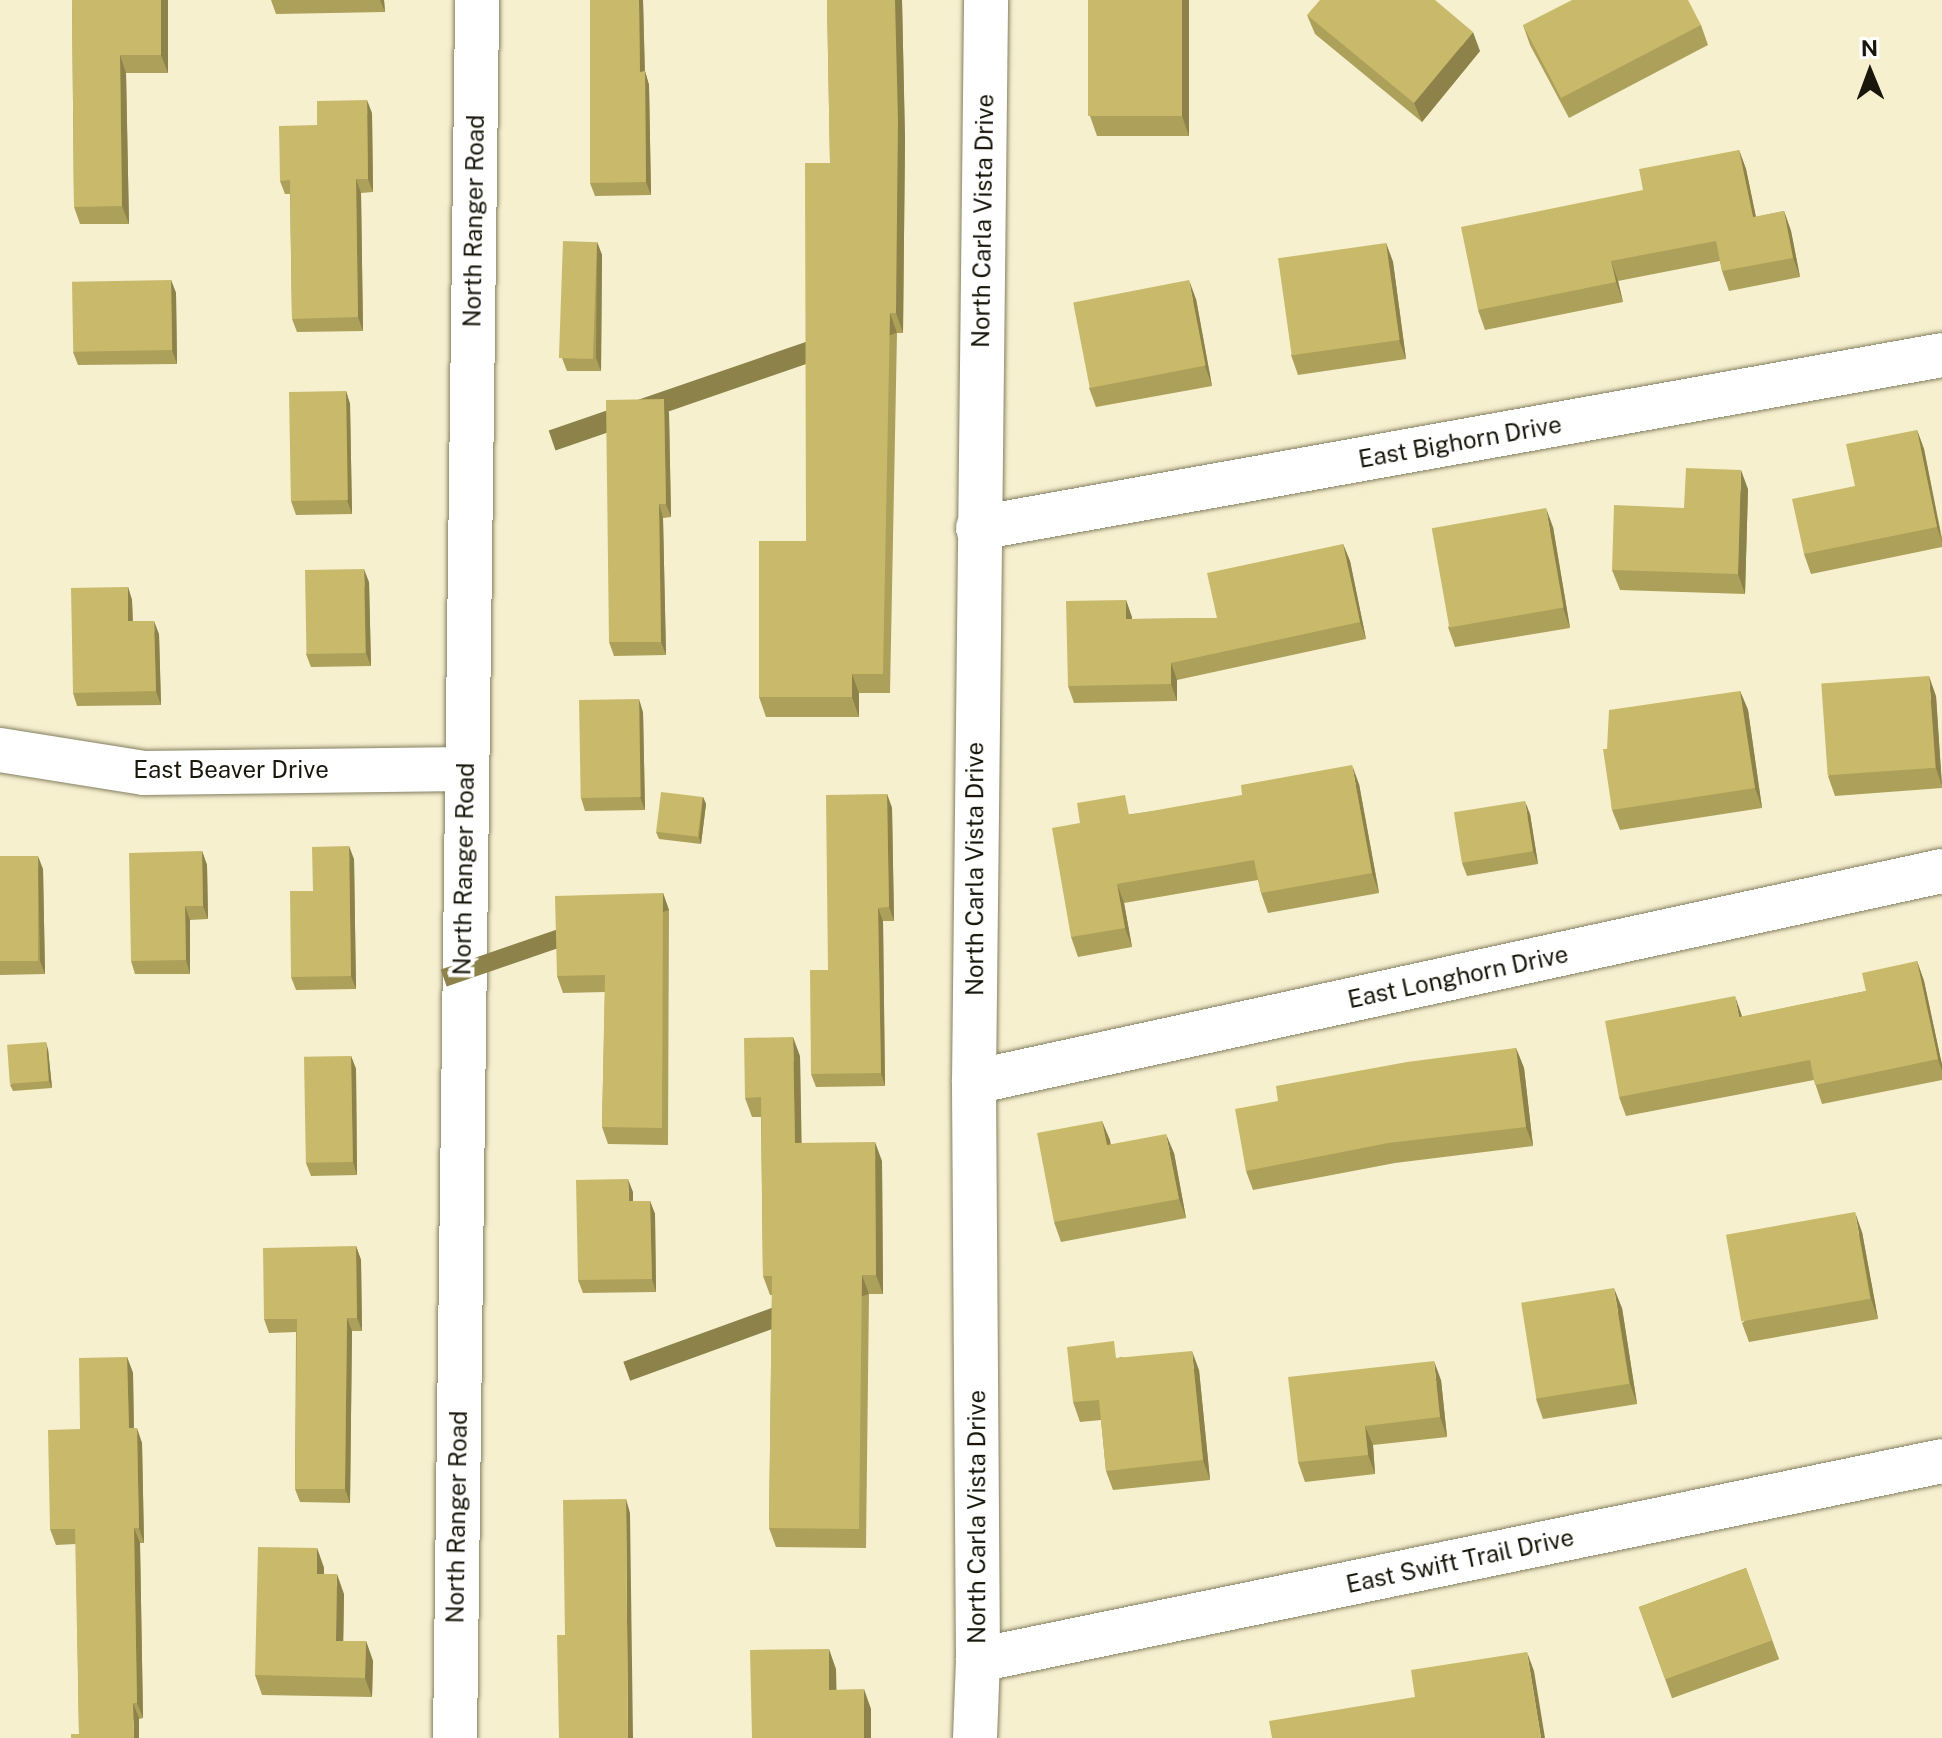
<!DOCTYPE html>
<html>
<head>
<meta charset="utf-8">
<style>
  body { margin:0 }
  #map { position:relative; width:1942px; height:1738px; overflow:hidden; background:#f6f0cf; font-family:"Public Sans",sans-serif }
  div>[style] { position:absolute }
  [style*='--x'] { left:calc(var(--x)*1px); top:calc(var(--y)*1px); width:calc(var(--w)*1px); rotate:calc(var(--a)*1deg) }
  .roads { filter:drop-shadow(0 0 2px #847f61) drop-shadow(0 0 2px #847f61) }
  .minor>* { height:44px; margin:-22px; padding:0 22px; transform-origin:22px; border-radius:22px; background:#fff }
  .tertiary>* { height:44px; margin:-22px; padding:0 22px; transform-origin:22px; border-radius:22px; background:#fff }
  .wall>* { inset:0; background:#aca05b; transform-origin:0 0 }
  .shaded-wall>* { inset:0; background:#8c824a; transform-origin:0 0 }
  .building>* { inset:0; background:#c8ba6a; transform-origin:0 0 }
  span { translate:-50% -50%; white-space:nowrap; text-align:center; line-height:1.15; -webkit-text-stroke:8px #fff; paint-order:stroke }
  .street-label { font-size:24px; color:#19170b }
  .north { position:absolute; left:1830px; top:32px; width:80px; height:80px; -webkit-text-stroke:6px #fff; paint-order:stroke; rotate:359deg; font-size:22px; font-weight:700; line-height:32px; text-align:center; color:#19170b }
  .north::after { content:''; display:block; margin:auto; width:28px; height:36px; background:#19170b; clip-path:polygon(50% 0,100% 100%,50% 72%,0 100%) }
</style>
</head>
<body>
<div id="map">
  <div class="roads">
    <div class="minor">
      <div style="--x:978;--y:528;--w:979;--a:-10.17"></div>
      <div style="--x:0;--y:750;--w:146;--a:9.1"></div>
      <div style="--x:144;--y:773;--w:321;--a:-0.7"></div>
      <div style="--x:974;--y:1082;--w:991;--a:-12.3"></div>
      <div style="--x:978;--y:1660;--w:984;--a:-11.66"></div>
      <div style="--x:975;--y:1738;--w:78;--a:-87.8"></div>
      <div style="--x:978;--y:1660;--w:578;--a:-90.4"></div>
      <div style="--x:974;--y:1082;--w:1082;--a:-89.36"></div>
    </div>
    <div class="tertiary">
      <div style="--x:455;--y:1738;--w:1738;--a:-89.27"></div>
    </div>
  </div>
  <div class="wall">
    <div style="clip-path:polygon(72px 0,168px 0,168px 73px,126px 73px,129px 224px,80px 224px,74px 207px)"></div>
    <div style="clip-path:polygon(271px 0,384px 0,385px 12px,276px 14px)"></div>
    <div style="clip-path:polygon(590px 0,643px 0,645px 71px,649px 85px,651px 195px,595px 196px,590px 183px)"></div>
    <div style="clip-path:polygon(827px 0,902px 0,905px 140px,903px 333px,897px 333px,890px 693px,859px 693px,859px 717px,766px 717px,759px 697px,806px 541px,830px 163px)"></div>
    <div style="clip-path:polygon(1189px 0,1189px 136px,1097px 136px,1090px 116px)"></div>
    <div style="clip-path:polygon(1307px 15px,1480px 51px,1422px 122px,1315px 34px)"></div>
    <div style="clip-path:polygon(1523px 25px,1701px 25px,1708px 45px,1569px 118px,1530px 45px)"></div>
    <div style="clip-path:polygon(372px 113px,373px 192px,361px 193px,363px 331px,297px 332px,292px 319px,290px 194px,285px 194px,280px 181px,317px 125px)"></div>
    <div style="clip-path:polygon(1739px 150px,1746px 169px,1756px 217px,1784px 211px,1791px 231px,1800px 277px,1729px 291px,1722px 271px,1720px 261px,1618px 281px,1623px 302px,1485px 330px,1478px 310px,1643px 190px)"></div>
    <div style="clip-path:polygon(597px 242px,602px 255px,601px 371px,567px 371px,562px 358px)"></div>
    <div style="clip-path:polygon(1386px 243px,1393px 262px,1406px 359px,1298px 375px,1291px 355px)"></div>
    <div style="clip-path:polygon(171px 280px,176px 293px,177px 364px,78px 365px,73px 352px)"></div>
    <div style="clip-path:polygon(1196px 299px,1212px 386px,1096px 407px,1089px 388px)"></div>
    <div style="clip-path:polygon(346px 391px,350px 404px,352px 514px,296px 515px,291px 501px)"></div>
    <div style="clip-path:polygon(664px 399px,669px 413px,671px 517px,663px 518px,666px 655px,614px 656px,609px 642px)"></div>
    <div style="clip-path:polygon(1917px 430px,1924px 449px,1942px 538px,1942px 547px,1811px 574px,1804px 554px,1855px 486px)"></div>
    <div style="clip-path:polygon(1748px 489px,1745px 594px,1620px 590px,1612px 570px,1684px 508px)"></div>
    <div style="clip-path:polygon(1553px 527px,1570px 628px,1455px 647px,1448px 627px)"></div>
    <div style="clip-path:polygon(1343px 544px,1350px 561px,1366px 639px,1177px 680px,1177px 701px,1074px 703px,1068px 686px,1126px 600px,1132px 619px,1217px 618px)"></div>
    <div style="clip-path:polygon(369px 582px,371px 666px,311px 667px,306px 654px)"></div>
    <div style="clip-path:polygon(128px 587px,132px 600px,133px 621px,159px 634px,161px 705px,77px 706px,73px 693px)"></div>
    <div style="clip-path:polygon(1740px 691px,1748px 710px,1762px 808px,1620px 830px,1612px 810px,1607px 749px)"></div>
    <div style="clip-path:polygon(1936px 696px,1942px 788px,1835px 796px,1828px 776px)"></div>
    <div style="clip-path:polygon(643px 712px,645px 810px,585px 811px,581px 798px)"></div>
    <div style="clip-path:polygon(1359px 784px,1379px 893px,1268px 913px,1261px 893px,1258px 880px,1124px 903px,1132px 947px,1078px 957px,1071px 937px,1080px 823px,1132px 814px)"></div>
    <div style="clip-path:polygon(887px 794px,892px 808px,894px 921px,883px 921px,885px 1086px,816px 1087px,811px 1074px,828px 970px)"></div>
    <div style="clip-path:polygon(703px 797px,706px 804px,701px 844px,659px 839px,656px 832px)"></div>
    <div style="clip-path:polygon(1530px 814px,1538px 864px,1467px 876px,1462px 863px)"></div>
    <div style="clip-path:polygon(202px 851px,207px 865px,208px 919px,190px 920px,190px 974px,135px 974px,131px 961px)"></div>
    <div style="clip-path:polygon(0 856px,43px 869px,45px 974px,0 975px)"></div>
    <div style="clip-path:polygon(354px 859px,356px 989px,296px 990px,291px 977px,313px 891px)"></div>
    <div style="clip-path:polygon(663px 893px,669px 910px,668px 1145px,608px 1144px,602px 1127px,605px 992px,563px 993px,557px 976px)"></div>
    <div style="clip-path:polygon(1917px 961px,1924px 981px,1942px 1065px,1942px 1080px,1822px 1104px,1814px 1080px,1626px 1116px,1619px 1097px,1742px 1017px,1866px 991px)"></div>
    <div style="clip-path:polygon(1516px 1048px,1524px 1068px,1533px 1146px,1395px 1163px,1253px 1190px,1246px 1171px,1278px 1101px)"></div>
    <div style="clip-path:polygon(48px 1049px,52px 1088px,13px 1091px,10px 1085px)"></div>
    <div style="clip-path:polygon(351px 1056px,356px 1069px,357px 1175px,311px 1176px,306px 1163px)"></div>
    <div style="clip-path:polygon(800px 1056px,801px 1143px,882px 1161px,883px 1294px,869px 1294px,866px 1548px,776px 1547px,769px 1528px,772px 1295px,770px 1295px,763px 1276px,761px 1117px,752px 1117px,745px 1098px)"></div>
    <div style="clip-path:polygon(1102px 1121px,1110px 1144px,1174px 1153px,1186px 1218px,1061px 1242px,1054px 1222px)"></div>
    <div style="clip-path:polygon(633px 1192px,633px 1201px,650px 1201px,655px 1214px,656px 1292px,583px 1293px,578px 1280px)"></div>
    <div style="clip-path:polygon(1862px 1232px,1878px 1319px,1749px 1342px,1742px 1323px)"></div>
    <div style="clip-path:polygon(356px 1246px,361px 1260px,362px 1331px,352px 1331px,350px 1503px,300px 1502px,295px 1489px,296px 1332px,269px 1333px,264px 1319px)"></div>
    <div style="clip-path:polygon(1622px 1308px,1637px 1404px,1543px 1419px,1536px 1399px)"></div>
    <div style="clip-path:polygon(127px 1357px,133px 1373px,134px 1428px,142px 1443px,144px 1543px,140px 1543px,143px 1718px,79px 1734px,76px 1544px,56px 1545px,50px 1529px,80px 1429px)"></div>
    <div style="clip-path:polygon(1120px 1357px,1199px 1370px,1210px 1480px,1113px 1490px,1106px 1471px,1101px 1420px,1080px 1422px,1073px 1402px)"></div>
    <div style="clip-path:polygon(1441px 1380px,1447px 1437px,1373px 1445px,1375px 1474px,1305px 1482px,1298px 1462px)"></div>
    <div style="clip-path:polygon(317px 1548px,324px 1568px,324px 1574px,344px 1594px,343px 1641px,366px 1641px,373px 1661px,372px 1697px,262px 1695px,255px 1675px)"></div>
    <div style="left:1746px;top:1568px;width:97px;height:114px;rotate:70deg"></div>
  </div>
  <div class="shaded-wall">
    <div style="clip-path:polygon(161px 0,168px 0,168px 73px,161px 55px)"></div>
    <div style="clip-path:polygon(380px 0,384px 0,385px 12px)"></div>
    <div style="clip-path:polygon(639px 0,643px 0,645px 85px,640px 72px)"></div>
    <div style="clip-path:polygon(895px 0,902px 0,905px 140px,903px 333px,896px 313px)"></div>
    <div style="clip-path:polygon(1182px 0,1189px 0,1189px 136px,1182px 116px)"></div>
    <div style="clip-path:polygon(1473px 32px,1480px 51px,1422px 122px,1414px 103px)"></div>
    <div style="clip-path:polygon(120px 55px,126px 73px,129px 224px,122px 206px)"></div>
    <div style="clip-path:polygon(645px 71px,649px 85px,651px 195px,646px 182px)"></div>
    <div style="clip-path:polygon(367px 100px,372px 113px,373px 192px,368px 179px)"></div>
    <div style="clip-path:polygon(1739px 150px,1746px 169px,1760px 237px,1753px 217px)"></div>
    <div style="clip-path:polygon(356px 179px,361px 193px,363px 331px,358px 317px)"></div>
    <div style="clip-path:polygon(1784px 211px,1791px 231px,1800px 277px,1793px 258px)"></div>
    <div style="clip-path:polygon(597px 242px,602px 255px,601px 371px,596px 358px)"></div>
    <div style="clip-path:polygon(1386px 243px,1393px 262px,1406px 359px,1399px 340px)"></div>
    <div style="clip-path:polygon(1611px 261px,1618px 281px,1623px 302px,1616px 282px)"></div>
    <div style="clip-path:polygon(171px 280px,176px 293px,177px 364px,172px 350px)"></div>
    <div style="clip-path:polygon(1189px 280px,1196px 299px,1212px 386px,1205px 366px)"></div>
    <div style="left:890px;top:313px;width:21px;height:361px;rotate:71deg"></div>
    <div style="clip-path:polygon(346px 391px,350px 404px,352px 514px,347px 500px)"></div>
    <div style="clip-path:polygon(664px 399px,669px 413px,671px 517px,666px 504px)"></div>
    <div style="clip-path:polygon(1917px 430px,1924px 449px,1942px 542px,1937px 527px)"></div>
    <div style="clip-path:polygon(1741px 470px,1748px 489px,1745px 594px,1738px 574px)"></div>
    <div style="clip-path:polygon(659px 504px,663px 518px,666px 655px,661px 642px)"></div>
    <div style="clip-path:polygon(1546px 508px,1553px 527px,1570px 628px,1563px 608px)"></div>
    <div style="clip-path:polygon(1343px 544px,1350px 561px,1366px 639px,1360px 622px)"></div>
    <div style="clip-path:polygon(364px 569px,369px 582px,371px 666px,366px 653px)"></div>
    <div style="clip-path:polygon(128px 587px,132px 600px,133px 634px,128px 621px)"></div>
    <div style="clip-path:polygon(1126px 600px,1132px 617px,1132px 636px,1126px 619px)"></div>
    <div style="clip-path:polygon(154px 621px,159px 634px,161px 705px,156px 691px)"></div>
    <div style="clip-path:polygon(1171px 663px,1177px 680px,1177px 701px,1171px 684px)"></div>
    <div style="clip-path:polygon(852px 674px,859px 693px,859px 717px,852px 697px)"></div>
    <div style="clip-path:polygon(1929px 676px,1936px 696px,1942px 786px,1936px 768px)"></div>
    <div style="clip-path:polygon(1740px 691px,1748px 710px,1762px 808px,1755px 788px)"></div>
    <div style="clip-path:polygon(639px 699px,643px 712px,645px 810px,640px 797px)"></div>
    <div style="clip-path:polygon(1352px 765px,1359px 784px,1379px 893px,1372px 873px)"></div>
    <div style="clip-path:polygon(887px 794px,892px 808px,894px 921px,889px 907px)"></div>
    <div style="clip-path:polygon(703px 797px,706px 804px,701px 844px,699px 837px)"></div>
    <div style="clip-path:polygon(1525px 801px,1530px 814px,1538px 864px,1533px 851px)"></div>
    <div style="clip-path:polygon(349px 846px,354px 859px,356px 989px,351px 976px)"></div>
    <div style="clip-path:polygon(202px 851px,207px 865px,208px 919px,203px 906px)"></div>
    <div style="clip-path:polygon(38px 856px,43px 869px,45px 974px,40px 961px)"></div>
    <div style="clip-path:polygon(1117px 884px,1124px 903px,1132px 947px,1125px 928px)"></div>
    <div style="left:663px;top:893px;width:18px;height:235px;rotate:71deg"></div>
    <div style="clip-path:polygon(185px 906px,190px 920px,190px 974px,186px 960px)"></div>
    <div style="clip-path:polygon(878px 908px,883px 921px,885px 1086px,881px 1073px)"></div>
    <div style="clip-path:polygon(1917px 961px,1924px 981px,1942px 1065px,1942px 1071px,1938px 1059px)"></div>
    <div style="clip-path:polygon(1735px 996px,1742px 1016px,1746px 1037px,1739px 1017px)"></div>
    <div style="clip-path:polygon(793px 1037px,800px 1056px,802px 1162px,795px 1143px)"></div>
    <div style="clip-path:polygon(46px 1042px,48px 1049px,52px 1088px,49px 1081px)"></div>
    <div style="clip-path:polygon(1516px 1048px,1524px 1068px,1533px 1146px,1526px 1127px)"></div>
    <div style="clip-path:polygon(351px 1056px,356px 1069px,357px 1175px,353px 1162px)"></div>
    <div style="clip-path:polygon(1102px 1121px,1110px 1140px,1114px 1164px,1107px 1145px)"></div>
    <div style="clip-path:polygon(1166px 1134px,1174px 1153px,1186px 1218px,1179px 1199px)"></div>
    <div style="clip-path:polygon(875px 1142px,882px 1161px,883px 1294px,876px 1275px)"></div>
    <div style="clip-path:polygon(628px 1179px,633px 1192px,633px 1214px,629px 1201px)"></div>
    <div style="clip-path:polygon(650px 1201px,655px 1214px,656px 1292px,652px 1279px)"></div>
    <div style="clip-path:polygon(1855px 1212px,1862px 1232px,1878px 1319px,1871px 1299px)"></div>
    <div style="clip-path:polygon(356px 1246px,361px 1260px,362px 1331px,357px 1318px)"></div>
    <div style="left:862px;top:1275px;width:20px;height:254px;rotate:70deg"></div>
    <div style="clip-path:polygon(1614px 1288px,1622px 1308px,1637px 1404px,1630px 1384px)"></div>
    <div style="clip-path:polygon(347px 1318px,352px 1331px,350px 1503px,345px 1489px)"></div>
    <div style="clip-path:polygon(1192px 1351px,1199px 1370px,1210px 1480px,1203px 1460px)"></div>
    <div style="clip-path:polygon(127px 1357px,133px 1373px,134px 1444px,129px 1428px)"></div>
    <div style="clip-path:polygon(1434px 1361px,1441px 1380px,1447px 1437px,1440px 1417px)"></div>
    <div style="clip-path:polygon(1365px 1426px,1373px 1445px,1375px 1474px,1368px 1455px)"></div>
    <div style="clip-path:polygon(137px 1428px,142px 1443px,144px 1543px,139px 1528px)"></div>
    <div style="clip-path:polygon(626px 1499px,630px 1513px,633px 1738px,628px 1738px)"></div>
    <div style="clip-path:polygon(134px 1528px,140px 1543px,143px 1718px,137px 1703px)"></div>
    <div style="clip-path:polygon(317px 1548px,324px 1568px,324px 1593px,317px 1574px)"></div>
    <div style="clip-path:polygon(337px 1574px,344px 1594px,343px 1660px,336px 1641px)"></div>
    <div style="clip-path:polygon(366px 1641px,373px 1661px,372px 1697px,365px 1678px)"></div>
    <div style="clip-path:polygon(829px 1649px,836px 1669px,837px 1710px,829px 1690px)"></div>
    <div style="clip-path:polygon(1527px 1652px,1534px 1671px,1545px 1738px,1541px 1738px)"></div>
    <div style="clip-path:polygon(864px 1689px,871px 1709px,871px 1738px,864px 1738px)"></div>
    <div style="clip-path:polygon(133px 1703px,139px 1718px,139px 1738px,134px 1738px)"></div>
  </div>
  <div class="building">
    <div style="clip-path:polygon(72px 0,161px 0,161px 55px,120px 55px,122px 206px,74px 207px)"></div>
    <div style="clip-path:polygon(590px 0,639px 0,640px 72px,645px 71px,646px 182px,590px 183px)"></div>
    <div style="clip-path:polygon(827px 0,895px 0,898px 120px,896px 313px,890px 313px,883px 674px,852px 674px,852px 697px,759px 697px,759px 541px,806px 541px,805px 163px,830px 163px)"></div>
    <div style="left:1088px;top:0;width:94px;height:116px"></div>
    <div style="clip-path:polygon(1320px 0,1435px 0,1473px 32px,1414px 103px,1307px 15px)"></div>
    <div style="clip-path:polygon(1572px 0,1688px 0,1701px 25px,1561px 98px,1523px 25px)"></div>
    <div style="clip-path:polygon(367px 100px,368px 179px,356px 179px,358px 317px,292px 319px,290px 180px,280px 181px,279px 126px,317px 125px,317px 101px)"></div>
    <div style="clip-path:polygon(1739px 150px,1753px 217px,1784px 211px,1793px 258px,1722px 271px,1716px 241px,1611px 261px,1616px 282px,1478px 310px,1461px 227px,1643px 190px,1639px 169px)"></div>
    <div style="left:563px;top:241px;width:34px;height:117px;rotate:2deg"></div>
    <div style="left:1386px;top:243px;width:98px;height:109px;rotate:82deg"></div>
    <div style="left:171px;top:280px;width:70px;height:99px;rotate:89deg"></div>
    <div style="left:1189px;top:280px;width:87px;height:118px;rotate:79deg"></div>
    <div style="left:346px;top:391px;width:109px;height:57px;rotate:89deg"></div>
    <div style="clip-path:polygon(664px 399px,666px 504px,659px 504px,661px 642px,609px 642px,606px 400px)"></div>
    <div style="clip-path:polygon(1917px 430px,1937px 527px,1804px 554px,1792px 499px,1855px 486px,1846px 444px)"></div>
    <div style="clip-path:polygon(1686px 468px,1741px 470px,1738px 574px,1612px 570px,1614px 505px,1684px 508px)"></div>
    <div style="left:1546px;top:508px;width:101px;height:116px;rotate:80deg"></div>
    <div style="clip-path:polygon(1343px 544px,1360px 622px,1171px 663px,1171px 684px,1068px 686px,1066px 601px,1126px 600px,1126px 619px,1217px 618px,1207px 573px)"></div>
    <div style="left:364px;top:569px;width:84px;height:59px;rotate:89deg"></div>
    <div style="clip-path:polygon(128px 587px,128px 621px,154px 621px,156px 691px,73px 693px,71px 588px)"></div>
    <div style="left:1929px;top:676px;width:92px;height:108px;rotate:86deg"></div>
    <div style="clip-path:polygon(1740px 691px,1755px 788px,1612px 810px,1603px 749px,1607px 749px,1609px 710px)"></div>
    <div style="left:639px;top:699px;width:98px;height:60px;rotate:89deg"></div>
    <div style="clip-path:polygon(1352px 765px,1372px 873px,1261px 893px,1254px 860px,1117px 884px,1125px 928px,1071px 937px,1052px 828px,1080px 823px,1077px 803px,1125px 795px,1129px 815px,1242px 795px,1241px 785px)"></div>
    <div style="left:661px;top:792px;width:42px;height:40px;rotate:7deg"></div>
    <div style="clip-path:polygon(887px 794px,889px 907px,878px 908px,881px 1073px,811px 1074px,810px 970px,828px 970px,826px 795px)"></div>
    <div style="left:1525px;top:801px;width:51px;height:72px;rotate:81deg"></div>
    <div style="clip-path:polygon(349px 846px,351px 976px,291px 977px,290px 891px,313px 891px,312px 847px)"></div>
    <div style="clip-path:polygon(202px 851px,203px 906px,185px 906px,186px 960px,131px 961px,129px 853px)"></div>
    <div style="left:0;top:856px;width:38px;height:105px"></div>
    <div style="clip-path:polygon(663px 893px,662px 1128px,602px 1127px,605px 975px,557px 976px,555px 896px)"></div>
    <div style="clip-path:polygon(1917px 961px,1938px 1059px,1815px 1085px,1810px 1060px,1619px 1097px,1605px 1021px,1735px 996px,1739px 1017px,1866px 991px,1862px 973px)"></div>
    <div style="clip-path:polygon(793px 1037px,795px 1143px,875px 1142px,876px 1275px,862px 1275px,859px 1529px,769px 1528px,772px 1276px,763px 1276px,761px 1097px,745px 1098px,744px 1038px)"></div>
    <div style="left:46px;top:1042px;width:39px;height:39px;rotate:86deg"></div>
    <div style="clip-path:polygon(1516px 1048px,1526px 1127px,1388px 1143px,1246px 1171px,1235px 1109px,1278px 1101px,1276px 1086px,1407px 1062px)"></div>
    <div style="left:351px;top:1056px;width:106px;height:47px;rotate:89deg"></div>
    <div style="clip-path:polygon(1102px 1121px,1107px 1145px,1166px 1134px,1179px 1199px,1054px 1222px,1037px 1133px)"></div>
    <div style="clip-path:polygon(628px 1179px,629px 1201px,650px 1201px,652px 1279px,578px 1280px,576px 1180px)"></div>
    <div style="left:1855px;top:1212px;width:88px;height:131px;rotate:80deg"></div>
    <div style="clip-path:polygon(356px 1246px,357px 1318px,347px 1318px,345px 1489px,295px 1489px,297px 1319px,264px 1319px,263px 1248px)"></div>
    <div style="left:1614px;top:1288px;width:97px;height:94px;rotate:81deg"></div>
    <div style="clip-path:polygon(1114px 1341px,1116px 1358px,1192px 1351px,1203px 1460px,1106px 1471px,1099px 1400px,1073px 1402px,1067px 1347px)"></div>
    <div style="clip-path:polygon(127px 1357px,129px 1428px,137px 1428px,139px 1528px,134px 1528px,137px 1703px,133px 1703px,134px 1738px,71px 1738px,71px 1734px,79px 1734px,75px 1529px,50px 1529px,48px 1430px,80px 1429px,79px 1358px)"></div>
    <div style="clip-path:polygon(1434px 1361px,1440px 1417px,1365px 1426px,1368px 1455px,1298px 1462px,1288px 1377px)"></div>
    <div style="clip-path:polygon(626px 1499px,628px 1738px,559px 1738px,557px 1635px,565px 1635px,563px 1500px)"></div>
    <div style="clip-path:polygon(258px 1547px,317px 1548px,317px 1574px,337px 1574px,336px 1641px,366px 1641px,365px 1678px,255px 1675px)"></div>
    <div style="left:1746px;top:1568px;width:77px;height:114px;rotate:70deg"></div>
    <div style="clip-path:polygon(829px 1649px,829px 1690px,864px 1689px,864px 1738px,752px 1738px,750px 1650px)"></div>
    <div style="clip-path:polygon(1527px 1652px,1541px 1738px,1272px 1738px,1269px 1721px,1415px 1697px,1411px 1670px)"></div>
  </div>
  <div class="street-label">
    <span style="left:474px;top:221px;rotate:-89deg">North Ranger Road</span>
    <span style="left:983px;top:221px;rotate:-89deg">North Carla Vista Drive</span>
    <span style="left:1460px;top:442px;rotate:-10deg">East Bighorn Drive</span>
    <span style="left:231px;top:770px">East Beaver Drive</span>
    <span style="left:464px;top:869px;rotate:-89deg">North Ranger Road</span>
    <span style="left:975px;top:869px;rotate:-90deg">North Carla Vista Drive</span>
    <span style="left:1458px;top:977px;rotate:-12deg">East Longhorn Drive</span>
    <span style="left:457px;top:1517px;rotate:-89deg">North Ranger Road</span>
    <span style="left:977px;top:1517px;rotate:-90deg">North Carla Vista Drive</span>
    <span style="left:1460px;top:1561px;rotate:-12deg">East Swift Trail Drive</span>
  </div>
  <div class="north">N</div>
</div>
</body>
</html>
